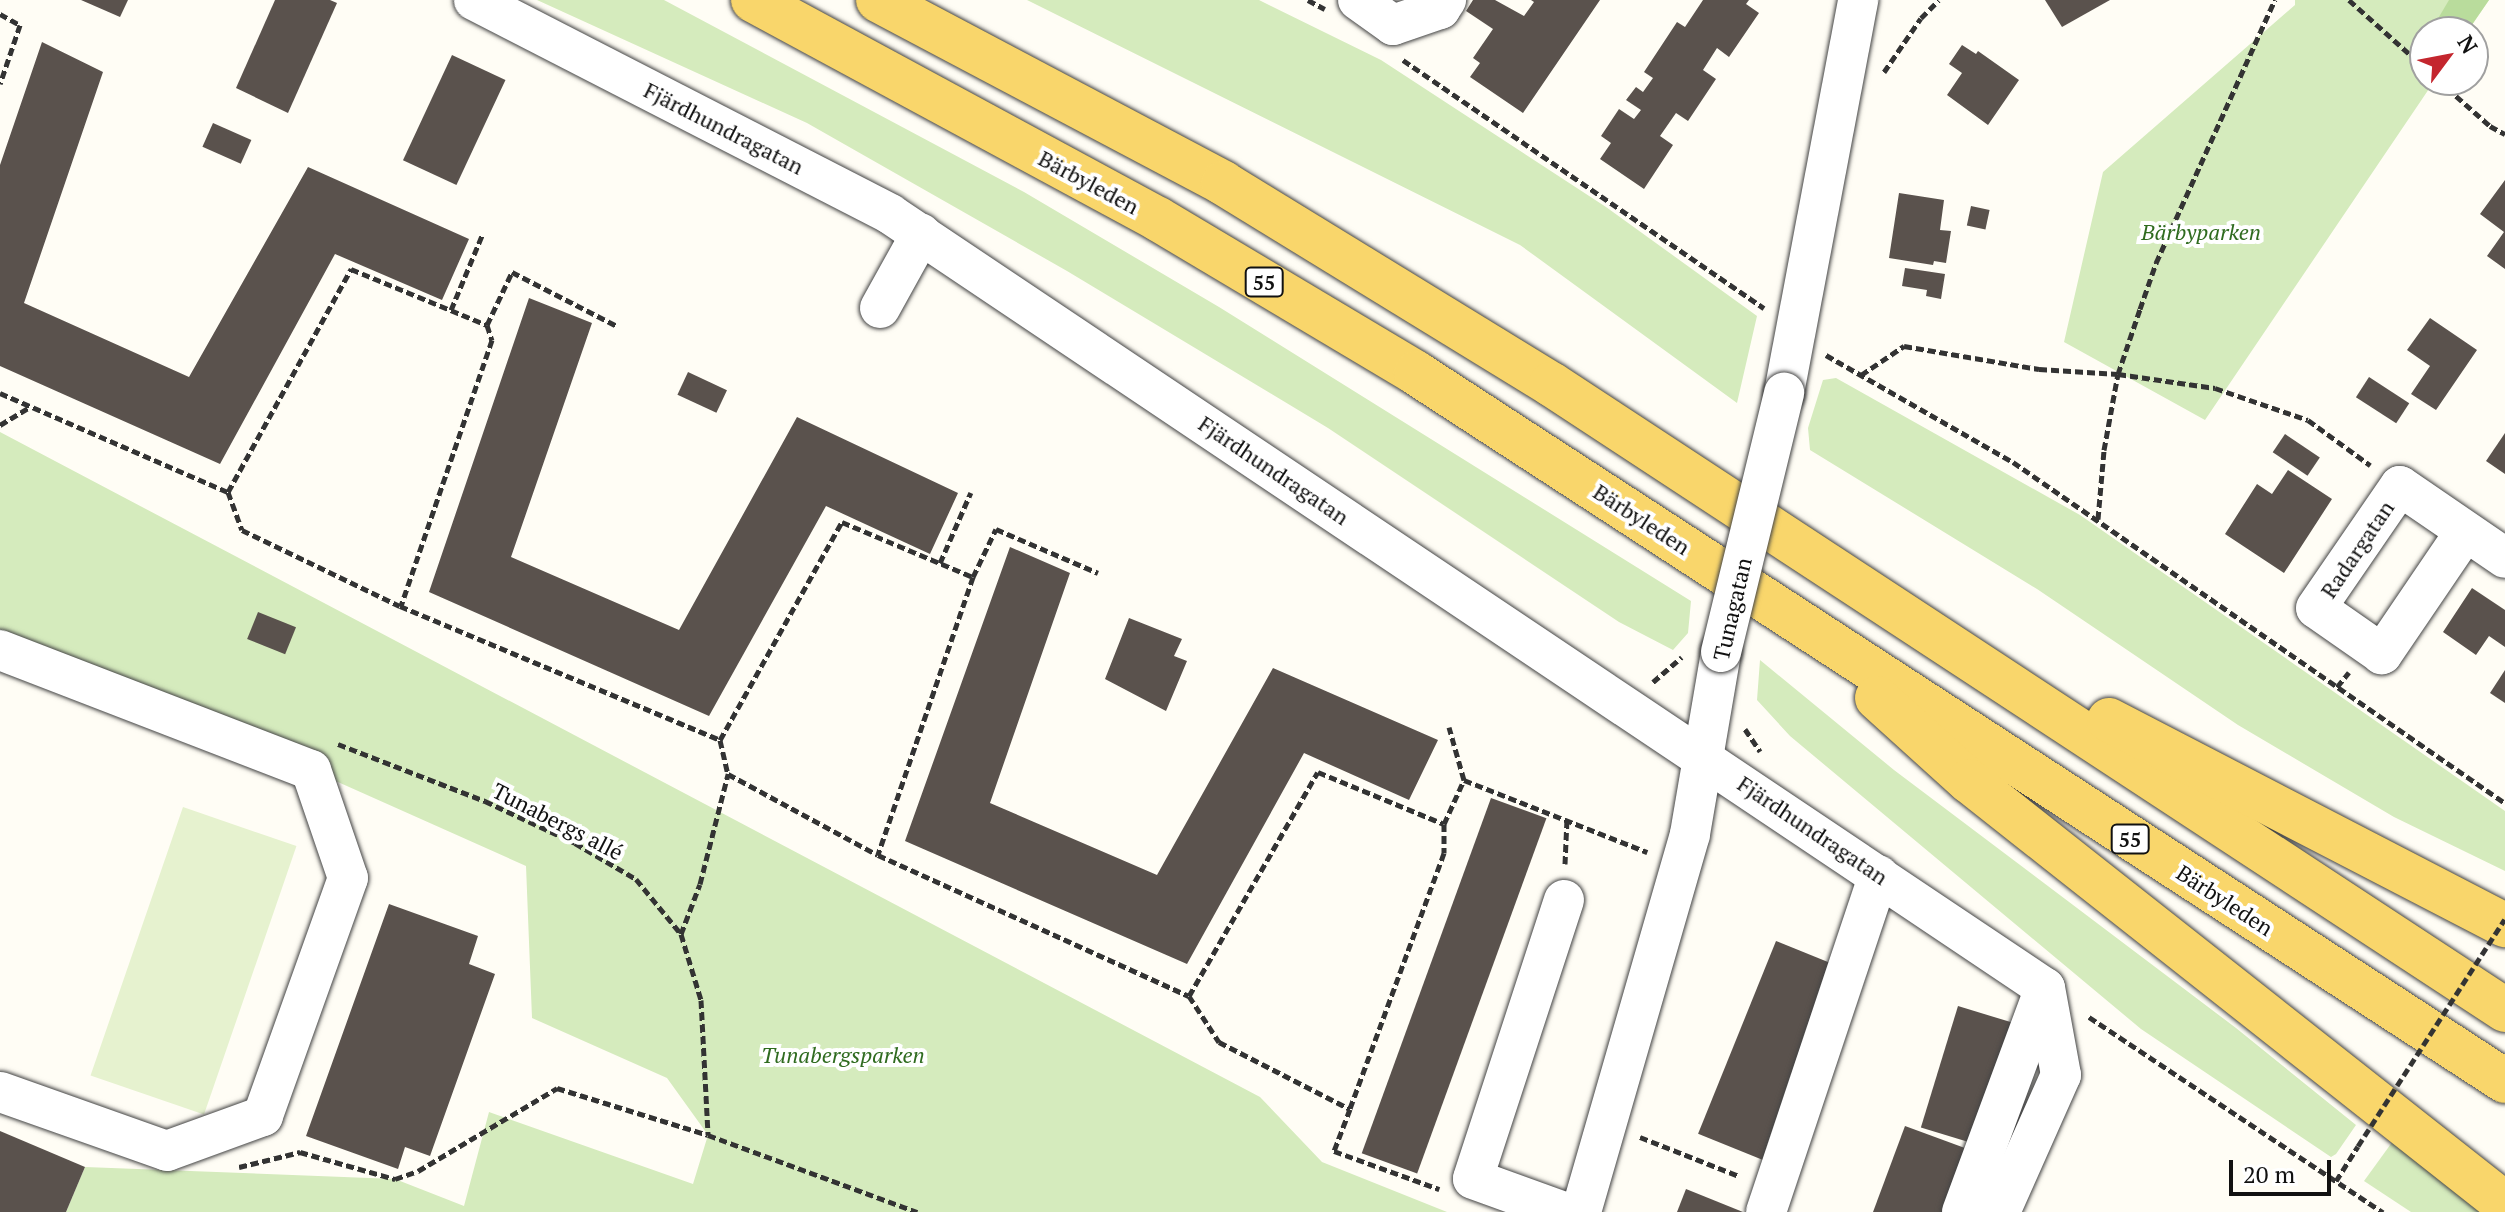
<!DOCTYPE html>
<html>
<head>
<meta charset="utf-8">
<style>
  body { margin:0 }
  #map { position:relative; width:2505px; height:1212px; overflow:hidden; background:#fffdf5; font-family:"PT Serif",serif }
  div>[style] { position:absolute }
  [style*='--x'] { left:calc(var(--x)*1px); top:calc(var(--y)*1px); width:calc(var(--w)*1px); rotate:calc(var(--a)*1deg) }
  .green>* { inset:0; background:#d5ebbd }
  .forest>* { inset:0; background:#b9dc9c }
  .pitch>* { inset:0; background:#e6f2cf; transform-origin:0 0 }
  .building>* { inset:0; background:#5a524d; transform-origin:0 0 }
  .path>* { height:5px; margin-top:-2.5px; transform-origin:0; background:repeating-linear-gradient(90deg,#333 0 8px,transparent 0 12px) }
  .roads { filter:drop-shadow(0 0 2px #444) drop-shadow(0 0 2px #444) }
  .minor>* { height:40px; margin:-20px; padding:0 20px; transform-origin:20px; border-radius:20px; background:#fff }
  .major>* { height:44px; margin:-22px; padding:0 22px; transform-origin:22px; border-radius:22px; background:#f9d66b }
  .path-bridge>* { height:5px; margin-top:-2.5px; transform-origin:0; background:repeating-linear-gradient(90deg,#333 0 8px,transparent 0 12px) }
  .bridges { filter:drop-shadow(0 0 2px #444) drop-shadow(0 0 2px #444) }
  .minor-bridge>* { height:40px; margin:-20px; padding:0 20px; transform-origin:20px; border-radius:20px; background:#fff }
  span { translate:-50% -50%; white-space:nowrap; text-align:center; line-height:1.15; -webkit-text-stroke:8px #fff; paint-order:stroke }
  .shield-label span { padding:2px 6px; background:#fff; border:2px solid; border-radius:6px; -webkit-text-stroke-width:0 }
  .shield-label { font-size:20px; color:#111; font-weight:700 }
  .street-label { font-size:22px; color:#111 }
  .park-label { font-size:22px; color:#2f6b1f; font-style:italic }
  .north { position:absolute; left:2409px; top:16px; width:80px; height:80px; box-sizing:border-box; background:#fff; border:2px solid #a0a0a0; border-radius:50%; rotate:58deg; font-size:22px; font-weight:700; line-height:32px; text-align:center; color:#111 }
  .north::after { content:''; display:block; margin:auto; width:28px; height:36px; background:#c4262e; clip-path:polygon(50% 0,100% 100%,50% 72%,0 100%) }
  .scale { position:absolute; left:2229px; top:1160px; width:102px; height:36px; box-sizing:border-box; border:4px solid #111; border-top:0; padding-left:10px; font-size:24px; line-height:28px; white-space:nowrap; color:#111; -webkit-text-stroke:6px #fff; paint-order:stroke }
</style>
</head>
<body>
<div id="map">
  <div class="green">
    <div style="clip-path:polygon(537px 0,664px 0,1024px 192px,1219px 307px,1691px 601px,1688px 633px,1673px 650px,1619px 622px,1328px 428px,1067px 271px,807px 123px)"></div>
    <div style="clip-path:polygon(1027px 0,1259px 0,1381px 60px,1606px 207px,1757px 316px,1737px 403px,1520px 245px)"></div>
    <div style="clip-path:polygon(2295px 0,2489px 0,2467px 32px,2425px 32px,2425px 80px,2435px 80px,2205px 420px,2064px 342px,2103px 172px,2295px 5px)"></div>
    <div style="clip-path:polygon(1836px 378px,2080px 515px,2505px 811px,2505px 871px,2394px 817px,2238px 725px,2037px 589px,1810px 450px,1808px 428px,1823px 380px)"></div>
    <div style="clip-path:polygon(0 432px,1260px 1097px,1322px 1162px,1447px 1212px,66px 1212px,85px 1167px,395px 1179px,464px 1206px,489px 1112px,693px 1184px,708px 1135px,667px 1078px,532px 1018px,526px 866px,311px 770px,0 650px)"></div>
    <div style="clip-path:polygon(1760px 660px,1894px 770px,2236px 1028px,2356px 1125px,2336px 1154px,2331px 1157px,2141px 1029px,1790px 736px,1757px 700px)"></div>
    <div style="clip-path:polygon(2393px 1141px,2483px 1212px,2411px 1212px,2364px 1181px)"></div>
  </div>
  <div class="forest">
    <div style="clip-path:polygon(2449px 0,2489px 0,2467px 32px,2430px 32px)"></div>
  </div>
  <div class="pitch">
    <div style="left:183px;top:807px;width:120px;height:284px;rotate:19deg"></div>
  </div>
  <div class="building">
    <div style="clip-path:polygon(81px 0,128px 0,120px 17px)"></div>
    <div style="clip-path:polygon(275px 0,330px 0,337px 3px,288px 113px,236px 88px)"></div>
    <div style="clip-path:polygon(1473px 0,1495px 0,1524px 16px,1534px 2px,1531px 0,1600px 0,1523px 113px,1470px 77px,1480px 63px,1473px 58px,1493px 29px,1466px 11px)"></div>
    <div style="clip-path:polygon(1703px 0,1749px 0,1746px 4px,1759px 13px,1729px 57px,1717px 48px,1703px 70px,1716px 79px,1688px 121px,1676px 113px,1660px 136px,1673px 145px,1644px 189px,1600px 159px,1611px 143px,1601px 136px,1619px 109px,1634px 119px,1641px 110px,1626px 100px,1636px 87px,1643px 92px,1653px 78px,1644px 72px,1677px 22px,1685px 27px)"></div>
    <div style="clip-path:polygon(2045px 0,2110px 0,2062px 27px)"></div>
    <div style="clip-path:polygon(42px 42px,103px 72px,24px 303px,189px 377px,308px 167px,469px 239px,442px 300px,335px 254px,220px 464px,0 366px,0 165px)"></div>
    <div style="clip-path:polygon(1962px 45px,1976px 54px,1978px 51px,2019px 80px,1988px 125px,1947px 95px,1962px 73px,1949px 64px)"></div>
    <div style="left:452px;top:55px;width:59px;height:116px;rotate:25deg"></div>
    <div style="left:213px;top:123px;width:42px;height:26px;rotate:24deg"></div>
    <div style="clip-path:polygon(2505px 180px,2505px 269px,2487px 256px,2504px 232px,2480px 214px)"></div>
    <div style="clip-path:polygon(1899px 193px,1944px 200px,1940px 230px,1951px 231px,1946px 263px,1934px 261px,1933px 265px,1889px 258px)"></div>
    <div style="left:1971px;top:206px;width:19px;height:20px;rotate:12deg"></div>
    <div style="clip-path:polygon(1905px 268px,1945px 274px,1941px 299px,1926px 296px,1927px 290px,1902px 286px)"></div>
    <div style="clip-path:polygon(529px 298px,592px 323px,511px 557px,679px 630px,797px 417px,958px 493px,930px 554px,826px 506px,709px 716px,429px 592px)"></div>
    <div style="clip-path:polygon(2430px 318px,2477px 350px,2436px 410px,2411px 394px,2430px 366px,2407px 350px)"></div>
    <div style="left:688px;top:372px;width:43px;height:25px;rotate:25deg"></div>
    <div style="left:2369px;top:377px;width:48px;height:24px;rotate:33deg"></div>
    <div style="clip-path:polygon(2505px 433px,2505px 474px,2486px 461px)"></div>
    <div style="left:2285px;top:434px;width:42px;height:22px;rotate:34deg"></div>
    <div style="clip-path:polygon(2288px 470px,2332px 499px,2284px 573px,2225px 534px,2257px 484px,2272px 494px)"></div>
    <div style="clip-path:polygon(1010px 547px,1070px 573px,990px 803px,1157px 875px,1273px 668px,1438px 740px,1409px 800px,1304px 753px,1187px 964px,905px 841px)"></div>
    <div style="clip-path:polygon(2472px 588px,2505px 610px,2505px 647px,2489px 636px,2476px 655px,2443px 632px)"></div>
    <div style="left:258px;top:612px;width:41px;height:29px;rotate:22deg"></div>
    <div style="clip-path:polygon(1129px 618px,1182px 639px,1174px 656px,1187px 661px,1166px 711px,1105px 679px)"></div>
    <div style="clip-path:polygon(2505px 670px,2505px 703px,2490px 693px)"></div>
    <div style="left:1491px;top:798px;width:59px;height:378px;rotate:20deg"></div>
    <div style="clip-path:polygon(389px 904px,478px 936px,469px 964px,495px 974px,430px 1156px,405px 1147px,398px 1169px,306px 1136px)"></div>
    <div style="left:1776px;top:941px;width:72px;height:208px;rotate:22deg"></div>
    <div style="left:1958px;top:1006px;width:67px;height:127px;rotate:17deg"></div>
    <div style="clip-path:polygon(1905px 1126px,1973px 1151px,1951px 1212px,1873px 1212px)"></div>
    <div style="clip-path:polygon(0 1131px,85px 1167px,66px 1212px,0 1212px)"></div>
    <div style="clip-path:polygon(1686px 1189px,1743px 1212px,1677px 1212px)"></div>
  </div>
  <div class="path">
    <div style="--x:1308;--y:0;--w:19;--a:28"></div>
    <div style="--x:2349;--y:0;--w:102;--a:41.8"></div>
    <div style="--x:0;--y:14;--w:23;--a:29"></div>
    <div style="--x:20;--y:25;--w:62;--a:108.7"></div>
    <div style="--x:1403;--y:60;--w:438;--a:34.5"></div>
    <div style="--x:1884;--y:72;--w:65;--a:-55.6"></div>
    <div style="--x:1921;--y:18;--w:25;--a:-45"></div>
    <div style="--x:2438;--y:80;--w:69;--a:41.5"></div>
    <div style="--x:2490;--y:126;--w:17;--a:28"></div>
    <div style="--x:451;--y:310;--w:83;--a:-67.4"></div>
    <div style="--x:487;--y:325;--w:59;--a:-64.7"></div>
    <div style="--x:512;--y:272;--w:118;--a:27.2"></div>
    <div style="--x:1826;--y:355;--w:215;--a:29.8"></div>
    <div style="--x:2013;--y:462;--w:599;--a:34.73"></div>
    <div style="--x:1861;--y:375;--w:52;--a:-34"></div>
    <div style="--x:1904;--y:346;--w:137;--a:9.7"></div>
    <div style="--x:2039;--y:369;--w:79;--a:3.6"></div>
    <div style="--x:2118;--y:374;--w:98;--a:8.2"></div>
    <div style="--x:2215;--y:388;--w:98;--a:19"></div>
    <div style="--x:2308;--y:420;--w:77;--a:36"></div>
    <div style="--x:0;--y:393;--w:249;--a:23.5"></div>
    <div style="--x:228;--y:492;--w:40;--a:69.8"></div>
    <div style="--x:242;--y:530;--w:175;--a:25.7"></div>
    <div style="--x:400;--y:606;--w:347;--a:22.7"></div>
    <div style="--x:720;--y:740;--w:35;--a:77"></div>
    <div style="--x:728;--y:774;--w:170;--a:28.4"></div>
    <div style="--x:878;--y:855;--w:341;--a:24.4"></div>
    <div style="--x:1189;--y:996;--w:55;--a:56.9"></div>
    <div style="--x:1219;--y:1042;--w:147;--a:27.1"></div>
    <div style="--x:1350;--y:1109;--w:45;--a:110.9"></div>
    <div style="--x:1334;--y:1151;--w:112;--a:19.9"></div>
    <div style="--x:0;--y:425;--w:35;--a:-31"></div>
    <div style="--x:228;--y:492;--w:255;--a:-61.1"></div>
    <div style="--x:351;--y:269;--w:147;--a:22.4"></div>
    <div style="--x:487;--y:325;--w:16;--a:72"></div>
    <div style="--x:492;--y:340;--w:281;--a:108.9"></div>
    <div style="--x:2098;--y:519;--w:69;--a:-85"></div>
    <div style="--x:2104;--y:450;--w:77;--a:-79.6"></div>
    <div style="--x:2118;--y:374;--w:69;--a:-71.3"></div>
    <div style="--x:2140;--y:309;--w:49;--a:-70.8"></div>
    <div style="--x:2156;--y:263;--w:289;--a:-65.7"></div>
    <div style="--x:940;--y:563;--w:77;--a:-66.4"></div>
    <div style="--x:973;--y:577;--w:53;--a:-64.4"></div>
    <div style="--x:996;--y:529;--w:111;--a:23.3"></div>
    <div style="--x:1653;--y:682;--w:38;--a:-41"></div>
    <div style="--x:2337;--y:687;--w:19;--a:-51"></div>
    <div style="--x:1745;--y:729;--w:27;--a:56"></div>
    <div style="--x:720;--y:740;--w:250;--a:-60.8"></div>
    <div style="--x:842;--y:522;--w:142;--a:22.8"></div>
    <div style="--x:973;--y:577;--w:294;--a:108.9"></div>
    <div style="--x:338;--y:744;--w:158;--a:21.2"></div>
    <div style="--x:485;--y:801;--w:99;--a:25"></div>
    <div style="--x:575;--y:843;--w:71;--a:30.5"></div>
    <div style="--x:636;--y:879;--w:71;--a:50.7"></div>
    <div style="--x:681;--y:934;--w:69;--a:73.1"></div>
    <div style="--x:701;--y:1000;--w:135;--a:87"></div>
    <div style="--x:1464;--y:780;--w:197;--a:21.5"></div>
    <div style="--x:1444;--y:824;--w:48;--a:-65.6"></div>
    <div style="--x:1464;--y:780;--w:55;--a:-105.8"></div>
    <div style="--x:1565;--y:864;--w:46;--a:-87.5"></div>
    <div style="--x:681;--y:934;--w:53;--a:-69.2"></div>
    <div style="--x:700;--y:884;--w:114;--a:-75.7"></div>
    <div style="--x:1189;--y:996;--w:258;--a:-60.1"></div>
    <div style="--x:1318;--y:772;--w:136;--a:22.4"></div>
    <div style="--x:1444;--y:824;--w:29;--a:90"></div>
    <div style="--x:1444;--y:853;--w:273;--a:110.2"></div>
    <div style="--x:2089;--y:1017;--w:353;--a:33.6"></div>
    <div style="--x:1640;--y:1137;--w:106;--a:21.5"></div>
    <div style="--x:239;--y:1167;--w:63;--a:-13.8"></div>
    <div style="--x:300;--y:1152;--w:99;--a:15.9"></div>
    <div style="--x:395;--y:1179;--w:24;--a:-19"></div>
    <div style="--x:418;--y:1171;--w:162;--a:-30.8"></div>
    <div style="--x:557;--y:1088;--w:158;--a:17.3"></div>
    <div style="--x:708;--y:1135;--w:223;--a:20.2"></div>
    <div style="--x:2336;--y:1181;--w:41;--a:-57.8"></div>
  </div>
  <div class="roads">
    <div class="minor">
      <div style="--x:474;--y:0;--w:468;--a:27.2"></div>
      <div style="--x:890;--y:214;--w:1390;--a:33.83"></div>
      <div style="--x:1358;--y:0;--w:43;--a:35.5"></div>
      <div style="--x:1393;--y:25;--w:50;--a:-18.8"></div>
      <div style="--x:1440;--y:9;--w:11;--a:-56"></div>
      <div style="--x:880;--y:308;--w:85;--a:-61"></div>
      <div style="--x:1784;--y:393;--w:400;--a:-79.3"></div>
      <div style="--x:2465;--y:532;--w:148;--a:124.2"></div>
      <div style="--x:2382;--y:654;--w:80;--a:-145.1"></div>
      <div style="--x:2316;--y:608;--w:148;--a:-55.5"></div>
      <div style="--x:2400;--y:486;--w:127;--a:34.4"></div>
      <div style="--x:0;--y:650;--w:333;--a:21.1"></div>
      <div style="--x:311;--y:770;--w:114;--a:71.1"></div>
      <div style="--x:348;--y:878;--w:253;--a:109.7"></div>
      <div style="--x:263;--y:1116;--w:102;--a:160"></div>
      <div style="--x:167;--y:1151;--w:177;--a:-160.5"></div>
      <div style="--x:1564;--y:900;--w:293;--a:108.1"></div>
      <div style="--x:1473;--y:1179;--w:97;--a:19.9"></div>
      <div style="--x:1581;--y:1212;--w:393;--a:-73.9"></div>
      <div style="--x:1690;--y:834;--w:185;--a:-80.3"></div>
      <div style="--x:1766;--y:1212;--w:355;--a:-71.5"></div>
      <div style="--x:1962;--y:1212;--w:239;--a:-69.7"></div>
      <div style="--x:2000;--y:1212;--w:150;--a:-66"></div>
      <div style="--x:2061;--y:1075;--w:88;--a:-100.4"></div>
    </div>
    <div class="major">
      <div style="--x:753;--y:0;--w:460;--a:28.4"></div>
      <div style="--x:1158;--y:219;--w:300;--a:30.8"></div>
      <div style="--x:1416;--y:373;--w:1299;--a:33.03"></div>
      <div style="--x:878;--y:0;--w:391;--a:27.9"></div>
      <div style="--x:1223;--y:183;--w:385;--a:31.5"></div>
      <div style="--x:1551;--y:384;--w:1141;--a:33.27"></div>
      <div style="--x:1877;--y:698;--w:124;--a:42.1"></div>
      <div style="--x:1969;--y:781;--w:683;--a:38.28"></div>
      <div style="--x:2109;--y:720;--w:446;--a:27.4"></div>
    </div>
  </div>
  <div class="path-bridge">
    <div style="--x:2358;--y:1146;--w:270;--a:-57.1"></div>
  </div>
  <div class="bridges">
    <div class="minor-bridge">
      <div style="--x:1721;--y:652;--w:267;--a:-76.3"></div>
    </div>
  </div>
  <div class="shield-label">
    <span style="left:1264px;top:282px">55</span>
    <span style="left:2130px;top:839px">55</span>
  </div>
  <div class="street-label">
    <span style="left:724px;top:128px;rotate:27deg">Fjärdhundragatan</span>
    <span style="left:1089px;top:182px;rotate:28deg">Bärbyleden</span>
    <span style="left:1274px;top:470px;rotate:34deg">Fjärdhundragatan</span>
    <span style="left:1642px;top:519px;rotate:33deg">Bärbyleden</span>
    <span style="left:2357px;top:549px;rotate:-56deg">Radargatan</span>
    <span style="left:1732px;top:609px;rotate:-77deg">Tunagatan</span>
    <span style="left:558px;top:821px;rotate:27deg">Tunabergs allé</span>
    <span style="left:1813px;top:830px;rotate:34deg">Fjärdhundragatan</span>
    <span style="left:2225px;top:900px;rotate:33deg">Bärbyleden</span>
  </div>
  <div class="park-label">
    <span style="left:2201px;top:232px">Bärbyparken</span>
    <span style="left:843px;top:1055px">Tunabergsparken</span>
  </div>
  <div class="north">N</div>
  <div class="scale">20 m</div>
</div>
</body>
</html>
